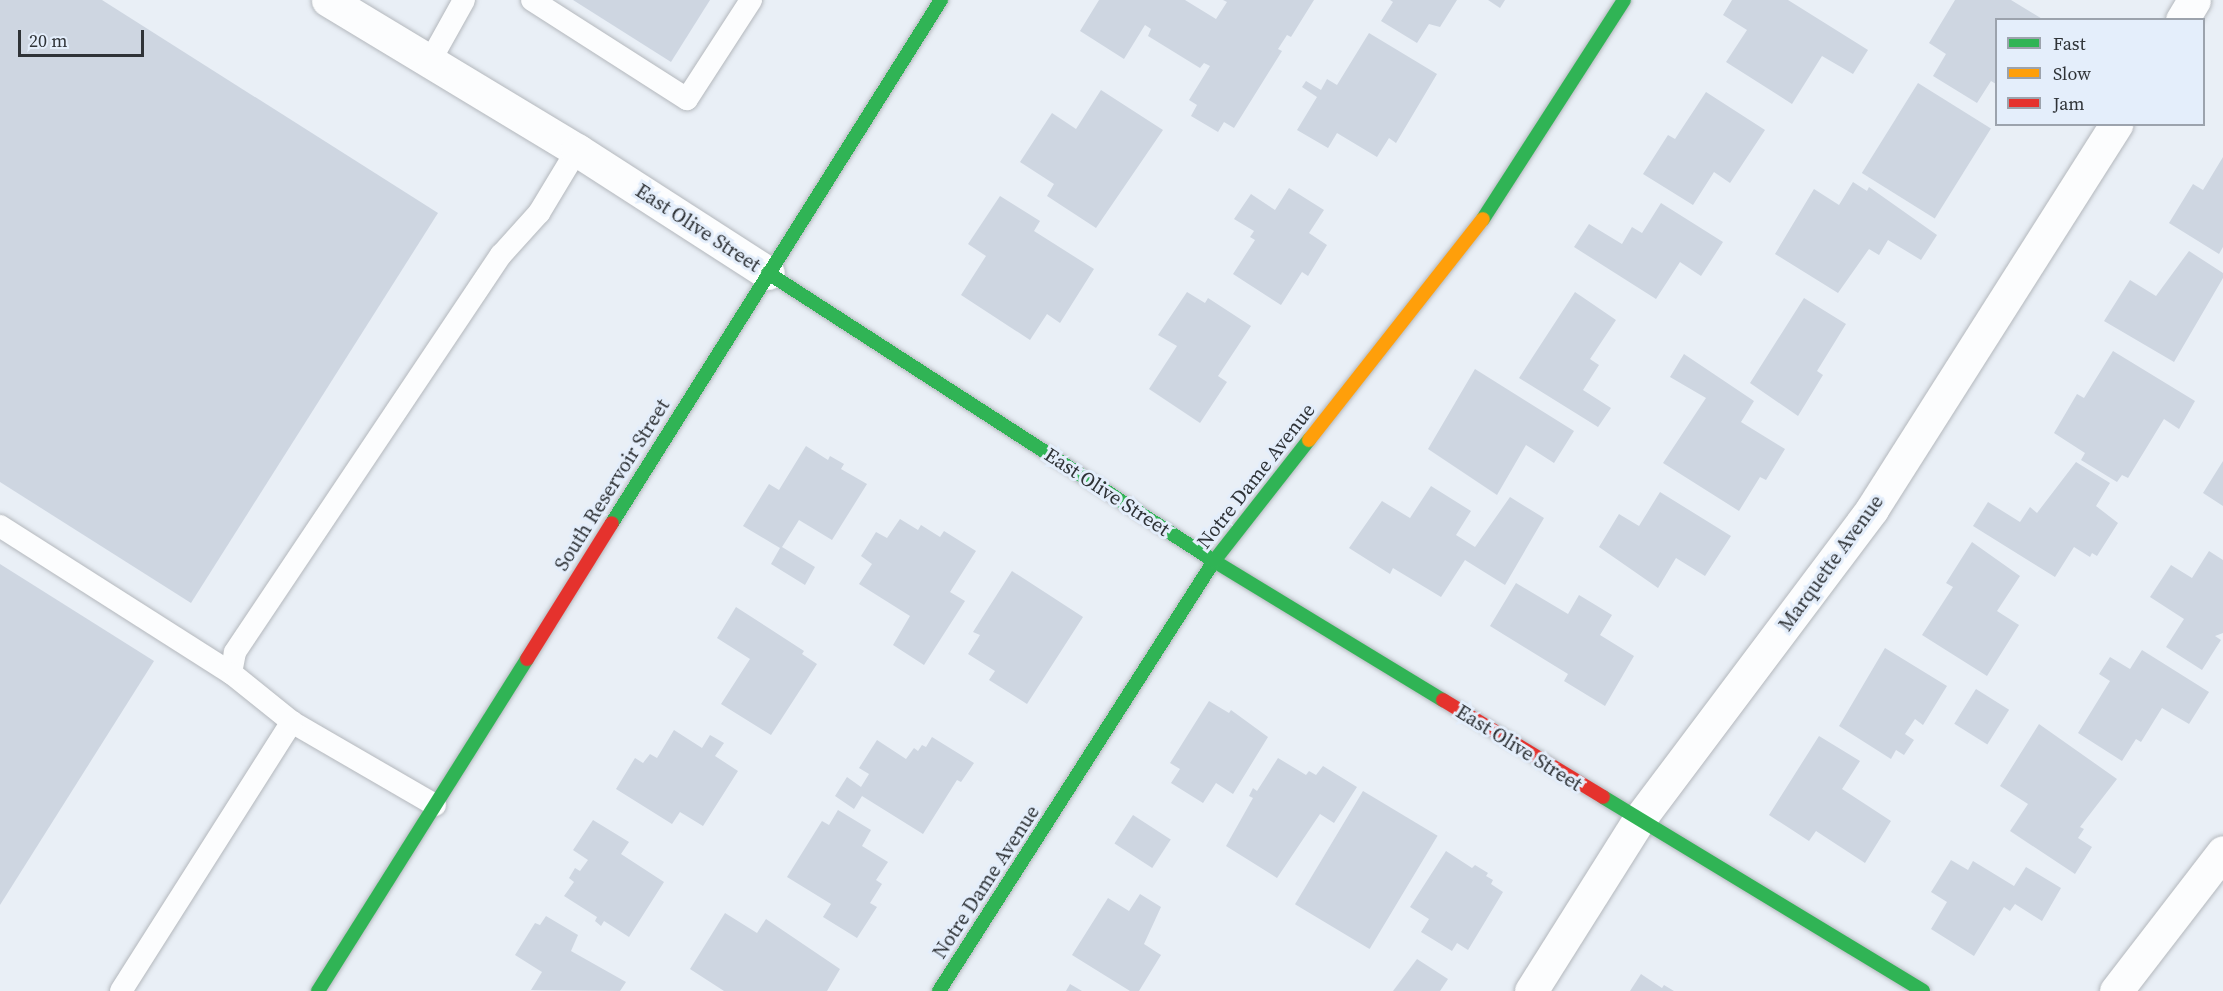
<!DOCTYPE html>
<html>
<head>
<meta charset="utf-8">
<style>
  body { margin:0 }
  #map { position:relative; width:2223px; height:991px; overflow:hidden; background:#e9eff6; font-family:"Source Serif 4",serif }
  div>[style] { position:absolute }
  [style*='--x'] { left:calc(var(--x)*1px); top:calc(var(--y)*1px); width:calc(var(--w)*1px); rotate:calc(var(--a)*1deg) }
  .building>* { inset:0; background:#ced6e1; transform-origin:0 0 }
  .roads { filter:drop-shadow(0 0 2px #b4b8bd) drop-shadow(0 0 2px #b4b8bd) }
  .lane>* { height:22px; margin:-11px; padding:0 11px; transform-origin:11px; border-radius:11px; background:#fcfdfe }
  .street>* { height:33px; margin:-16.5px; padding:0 16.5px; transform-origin:16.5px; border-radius:16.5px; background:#fcfdfe }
  .fast>* { height:14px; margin:-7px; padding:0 7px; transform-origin:7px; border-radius:7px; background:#30b455 }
  .slow>* { height:14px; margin:-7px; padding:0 7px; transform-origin:7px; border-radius:7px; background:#ff9f0a }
  .jam>* { height:14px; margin:-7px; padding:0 7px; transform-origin:7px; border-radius:7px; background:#e5322d }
  span { translate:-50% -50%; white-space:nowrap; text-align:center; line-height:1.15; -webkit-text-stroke:6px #e4eefb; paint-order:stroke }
  .street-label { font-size:20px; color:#2f3337 }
  .legend { position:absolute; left:1995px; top:18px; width:210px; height:108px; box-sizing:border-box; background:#e4eefb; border:2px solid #9ca3ad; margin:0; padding:8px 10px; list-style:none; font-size:18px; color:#2f3337 }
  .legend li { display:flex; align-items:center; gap:12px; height:30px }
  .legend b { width:30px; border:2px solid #9ca3ad }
  .scale { position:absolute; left:18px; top:30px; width:126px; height:27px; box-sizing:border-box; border:3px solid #2f3337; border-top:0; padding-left:8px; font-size:18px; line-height:21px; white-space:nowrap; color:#2f3337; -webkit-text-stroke:4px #e4eefb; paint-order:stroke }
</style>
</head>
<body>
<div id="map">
  <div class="building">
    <div style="clip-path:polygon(0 0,102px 0,438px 213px,191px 603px,0 482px)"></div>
    <div style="clip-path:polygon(573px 0,710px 0,671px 62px)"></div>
    <div style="clip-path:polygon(1099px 0,1185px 0,1216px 19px,1227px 2px,1223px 0,1314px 0,1291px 37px,1287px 35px,1278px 49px,1282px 51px,1234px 128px,1224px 122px,1218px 132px,1191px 116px,1197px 105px,1189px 100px,1210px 66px,1204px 63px,1200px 68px,1148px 36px,1151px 29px,1145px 25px,1124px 59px,1080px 31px)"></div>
    <div style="clip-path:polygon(1390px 0,1457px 0,1440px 27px,1429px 24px,1417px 43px,1381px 21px,1393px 2px)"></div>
    <div style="clip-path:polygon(1488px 0,1505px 0,1500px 8px)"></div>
    <div style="clip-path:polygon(1732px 0,1788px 0,1868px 50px,1853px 74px,1822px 56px,1792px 104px,1726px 62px,1747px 30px,1723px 15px)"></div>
    <div style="clip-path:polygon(1955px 0,2011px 0,2044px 20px,1996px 20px,1996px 84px,1991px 81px,1977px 103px,1933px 76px,1946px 54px,1929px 43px)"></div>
    <div style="clip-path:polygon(1369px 33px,1437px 74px,1396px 143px,1389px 138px,1377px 157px,1337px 133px,1328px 148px,1297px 130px,1317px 97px,1302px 87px,1306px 81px,1321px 90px,1327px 79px,1337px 85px)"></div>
    <div style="left:1918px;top:83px;width:86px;height:106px;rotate:32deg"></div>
    <div style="clip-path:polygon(1101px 90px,1163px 130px,1096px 228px,1047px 196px,1054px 184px,1020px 162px,1052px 113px,1076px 129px)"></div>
    <div style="clip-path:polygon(1706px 92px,1765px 130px,1730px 183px,1714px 172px,1693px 205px,1643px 174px,1668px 135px,1675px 139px)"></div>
    <div style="clip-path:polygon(2223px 157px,2223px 247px,2219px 254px,2169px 223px,2193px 184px,2203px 190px)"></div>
    <div style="clip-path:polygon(1853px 182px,1867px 191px,1869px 187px,1937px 235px,1921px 260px,1888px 240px,1879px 255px,1869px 249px,1838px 293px,1775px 254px,1814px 189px,1839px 205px)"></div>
    <div style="clip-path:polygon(1289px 188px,1324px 210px,1309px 233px,1327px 245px,1308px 276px,1302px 272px,1281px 305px,1233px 274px,1255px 240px,1250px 237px,1254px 231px,1234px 219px,1251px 194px,1275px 210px)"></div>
    <div style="clip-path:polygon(1000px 196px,1040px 221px,1034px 231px,1094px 269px,1060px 323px,1047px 314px,1030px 340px,961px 295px,986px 256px,968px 244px)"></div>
    <div style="clip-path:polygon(1661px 203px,1723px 242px,1701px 276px,1680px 262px,1656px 299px,1574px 247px,1589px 224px,1622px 244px,1632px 227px,1642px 233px)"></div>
    <div style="clip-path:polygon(2189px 251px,2223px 273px,2223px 278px,2174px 362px,2104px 321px,2130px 280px,2156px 296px)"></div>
    <div style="clip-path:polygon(1187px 292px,1205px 303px,1208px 298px,1251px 326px,1218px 376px,1227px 382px,1200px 423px,1149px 389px,1177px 346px,1158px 335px)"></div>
    <div style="clip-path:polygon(1575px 292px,1616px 320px,1590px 359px,1599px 365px,1583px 390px,1611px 408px,1598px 427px,1519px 378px)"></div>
    <div style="clip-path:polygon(1804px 298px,1846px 324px,1817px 371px,1823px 375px,1798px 416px,1750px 383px)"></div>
    <div style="clip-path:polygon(2113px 351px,2195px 401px,2179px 429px,2164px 419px,2128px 478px,2122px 475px,2117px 482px,2081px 460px,2085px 453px,2054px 433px,2077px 394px,2084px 398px)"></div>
    <div style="clip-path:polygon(1684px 354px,1754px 401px,1741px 422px,1785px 449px,1766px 480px,1760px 477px,1739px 511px,1663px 463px,1706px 398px,1670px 377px)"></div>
    <div style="clip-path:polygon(1475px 369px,1574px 431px,1554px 463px,1526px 445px,1497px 495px,1428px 449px)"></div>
    <div style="clip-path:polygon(806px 446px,828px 460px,830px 456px,844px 464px,841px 469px,867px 484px,832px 540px,799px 520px,782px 547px,815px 567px,805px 585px,771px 564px,780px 548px,743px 526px,769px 484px,779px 490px)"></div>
    <div style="clip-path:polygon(2223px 461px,2223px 506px,2203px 493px)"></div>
    <div style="clip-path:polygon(2076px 462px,2110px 483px,2096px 506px,2118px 523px,2097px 556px,2092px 553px,2090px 557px,2074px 547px,2055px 577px,1973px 526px,1988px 502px,2020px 522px,2030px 507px,2037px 513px)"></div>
    <div style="clip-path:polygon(1431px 486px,1471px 511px,1456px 535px,1475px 547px,1510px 497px,1544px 518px,1505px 585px,1465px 560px,1441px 597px,1393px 568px,1390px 574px,1349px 548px,1382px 501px,1410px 518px)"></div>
    <div style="clip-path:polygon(1660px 492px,1731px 536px,1705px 576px,1676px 558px,1658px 588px,1599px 547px,1619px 514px,1639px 526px)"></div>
    <div style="clip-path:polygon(900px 519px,918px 530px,921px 525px,940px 537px,944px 531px,976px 551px,950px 592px,965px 601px,924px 665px,893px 645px,910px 616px,859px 584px,872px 564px,861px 556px,876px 532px,887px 538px)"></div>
    <div style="clip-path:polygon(1972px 542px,2020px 576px,1997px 611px,2019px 625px,1987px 676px,1922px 635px,1953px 587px,1946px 583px)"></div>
    <div style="clip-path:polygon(2209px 551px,2223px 560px,2223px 633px,2215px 636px,2221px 640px,2202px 670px,2166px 647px,2184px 619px,2150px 597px,2171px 565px,2192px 578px)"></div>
    <div style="clip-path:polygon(0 564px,154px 661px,0 905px)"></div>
    <div style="clip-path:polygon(1012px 571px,1083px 617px,1027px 704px,989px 680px,995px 671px,968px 654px,980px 635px,973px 632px)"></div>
    <div style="clip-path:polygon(1516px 583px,1568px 614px,1579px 595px,1612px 615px,1600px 635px,1634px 656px,1605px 706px,1564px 681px,1568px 674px,1490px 626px)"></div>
    <div style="clip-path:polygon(736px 607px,804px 651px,802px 654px,817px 664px,771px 735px,721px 704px,750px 659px,717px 638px)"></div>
    <div style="clip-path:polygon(1885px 648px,1947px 686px,1923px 725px,1915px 719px,1905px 734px,1914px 740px,1904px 755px,1896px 750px,1891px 759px,1839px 726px)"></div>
    <div style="clip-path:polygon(2142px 650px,2209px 692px,2189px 724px,2162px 708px,2141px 742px,2136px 739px,2122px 761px,2078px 733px,2110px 681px,2099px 674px,2110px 657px,2130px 669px)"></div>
    <div style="left:1976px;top:689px;width:39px;height:41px;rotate:32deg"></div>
    <div style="clip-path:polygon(1209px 701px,1229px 713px,1231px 710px,1268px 737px,1233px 794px,1216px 783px,1203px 803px,1171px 783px,1180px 769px,1170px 763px)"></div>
    <div style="clip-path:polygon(2039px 724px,2117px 779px,2080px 827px,2084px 829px,2078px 838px,2092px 847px,2075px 874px,2010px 831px,2028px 804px,2000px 786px)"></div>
    <div style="clip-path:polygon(674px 730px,702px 748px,710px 735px,724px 743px,715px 756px,738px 771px,703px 826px,680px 812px,672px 824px,616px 789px,635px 758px,643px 763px,650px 754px,657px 758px)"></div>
    <div style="clip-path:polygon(1819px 736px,1860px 761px,1842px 789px,1891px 821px,1865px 863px,1816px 831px,1809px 841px,1769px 815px)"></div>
    <div style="clip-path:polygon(932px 737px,974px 763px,961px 782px,957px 780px,923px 834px,862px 796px,854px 809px,835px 796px,847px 777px,861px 787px,869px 774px,859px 768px,877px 740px,906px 759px,914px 748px,918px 751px,922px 745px,926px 747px)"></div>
    <div style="clip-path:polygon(1278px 758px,1306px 775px,1309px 771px,1316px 775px,1323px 766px,1357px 787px,1334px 823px,1320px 814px,1277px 878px,1226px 846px,1253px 798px,1249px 796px,1253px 788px,1257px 791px)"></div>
    <div style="left:1363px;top:791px;width:87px;height:132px;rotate:31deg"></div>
    <div style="clip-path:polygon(838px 810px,871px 830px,862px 846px,888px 862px,876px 880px,882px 884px,870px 903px,877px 907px,857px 938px,823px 917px,831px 904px,787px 877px,822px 821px,829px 825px)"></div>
    <div style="left:1133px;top:815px;width:45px;height:34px;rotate:33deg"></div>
    <div style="clip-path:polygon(593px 820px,629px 842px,621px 854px,664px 882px,629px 937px,604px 921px,601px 926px,595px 921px,597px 917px,564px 896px,574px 882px,569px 878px,575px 868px,580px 871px,588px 860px,573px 850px)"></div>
    <div style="clip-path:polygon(1446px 851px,1472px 868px,1475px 865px,1488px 873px,1486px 876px,1493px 880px,1491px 884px,1503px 892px,1468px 950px,1457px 943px,1452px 951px,1421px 932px,1429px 919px,1410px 907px)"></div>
    <div style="clip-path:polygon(1951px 860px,1968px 870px,1973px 861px,2014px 886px,2026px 867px,2061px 888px,2042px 921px,2015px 904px,2010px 911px,2004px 907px,1974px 956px,1931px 929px,1947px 902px,1931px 892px)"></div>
    <div style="clip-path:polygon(1140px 894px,1161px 907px,1144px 944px,1161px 955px,1139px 991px,1130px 991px,1072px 955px,1108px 898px,1129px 911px)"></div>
    <div style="clip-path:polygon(725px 913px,757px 933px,766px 919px,840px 969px,827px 991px,724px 991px,690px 969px)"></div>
    <div style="clip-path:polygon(546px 916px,578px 935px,571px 951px,626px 982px,620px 991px,531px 990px,542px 972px,515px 955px,535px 923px,540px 925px)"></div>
    <div style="clip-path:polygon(1417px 959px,1448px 979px,1440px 991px,1393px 991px)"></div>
    <div style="clip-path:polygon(1641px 974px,1662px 988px,1664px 985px,1674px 991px,1630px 991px)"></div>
    <div style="clip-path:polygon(1070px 984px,1082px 991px,1066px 991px)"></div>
  </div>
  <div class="roads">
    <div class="lane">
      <div style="--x:532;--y:0;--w:184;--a:32.6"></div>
      <div style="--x:687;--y:99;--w:118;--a:-57.1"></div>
      <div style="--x:429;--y:63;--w:72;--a:-60.9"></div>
      <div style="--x:0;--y:526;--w:274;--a:32.5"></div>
      <div style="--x:435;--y:805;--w:165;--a:-149.9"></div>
      <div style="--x:292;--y:722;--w:78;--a:-141.2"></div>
      <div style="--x:231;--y:673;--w:21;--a:-79"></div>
      <div style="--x:235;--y:652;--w:478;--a:-56.2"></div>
      <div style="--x:501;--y:255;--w:57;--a:-47.9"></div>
      <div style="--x:539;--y:213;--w:74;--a:-58.9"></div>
      <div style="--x:121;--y:991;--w:319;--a:-57.6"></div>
    </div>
    <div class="street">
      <div style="--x:328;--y:0;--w:291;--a:31.1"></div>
      <div style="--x:577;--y:150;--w:227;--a:32.8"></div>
      <div style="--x:2182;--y:20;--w:23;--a:-59"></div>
      <div style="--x:1531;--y:991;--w:201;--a:-57.8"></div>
      <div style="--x:1638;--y:821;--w:390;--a:-53.1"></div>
      <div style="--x:1872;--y:509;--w:456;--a:-57.6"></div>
      <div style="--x:2116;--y:991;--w:175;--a:-52.4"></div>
    </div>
    <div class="fast">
      <div style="--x:1483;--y:219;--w:260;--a:-57.2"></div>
      <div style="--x:768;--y:273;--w:531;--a:32.85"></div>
      <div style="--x:1214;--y:561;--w:268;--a:31.3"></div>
      <div style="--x:612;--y:523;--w:618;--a:-57.83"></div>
      <div style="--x:1603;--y:797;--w:374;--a:31.2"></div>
      <div style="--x:318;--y:991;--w:392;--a:-57.8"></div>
      <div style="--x:939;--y:991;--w:510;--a:-57.4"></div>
      <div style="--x:1214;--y:561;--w:154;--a:-51.9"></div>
    </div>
    <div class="slow">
      <div style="--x:1309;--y:440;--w:281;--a:-51.8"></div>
    </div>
    <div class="jam">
      <div style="--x:527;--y:659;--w:160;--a:-58"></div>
      <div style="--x:1443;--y:700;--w:187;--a:31.2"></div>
    </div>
  </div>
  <div class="street-label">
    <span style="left:698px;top:228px;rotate:33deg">East Olive Street</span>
    <span style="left:1256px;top:476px;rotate:-52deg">Notre Dame Avenue</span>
    <span style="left:612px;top:485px;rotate:-58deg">South Reservoir Street</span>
    <span style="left:1107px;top:492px;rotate:33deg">East Olive Street</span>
    <span style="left:1831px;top:563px;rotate:-54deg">Marquette Avenue</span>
    <span style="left:1519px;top:748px;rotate:32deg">East Olive Street</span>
    <span style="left:986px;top:882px;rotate:-57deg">Notre Dame Avenue</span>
  </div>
  <ul class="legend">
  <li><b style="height:8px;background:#30b455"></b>Fast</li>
  <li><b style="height:8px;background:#ff9f0a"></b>Slow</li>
  <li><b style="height:8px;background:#e5322d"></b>Jam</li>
  </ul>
  <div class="scale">20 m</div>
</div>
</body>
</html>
